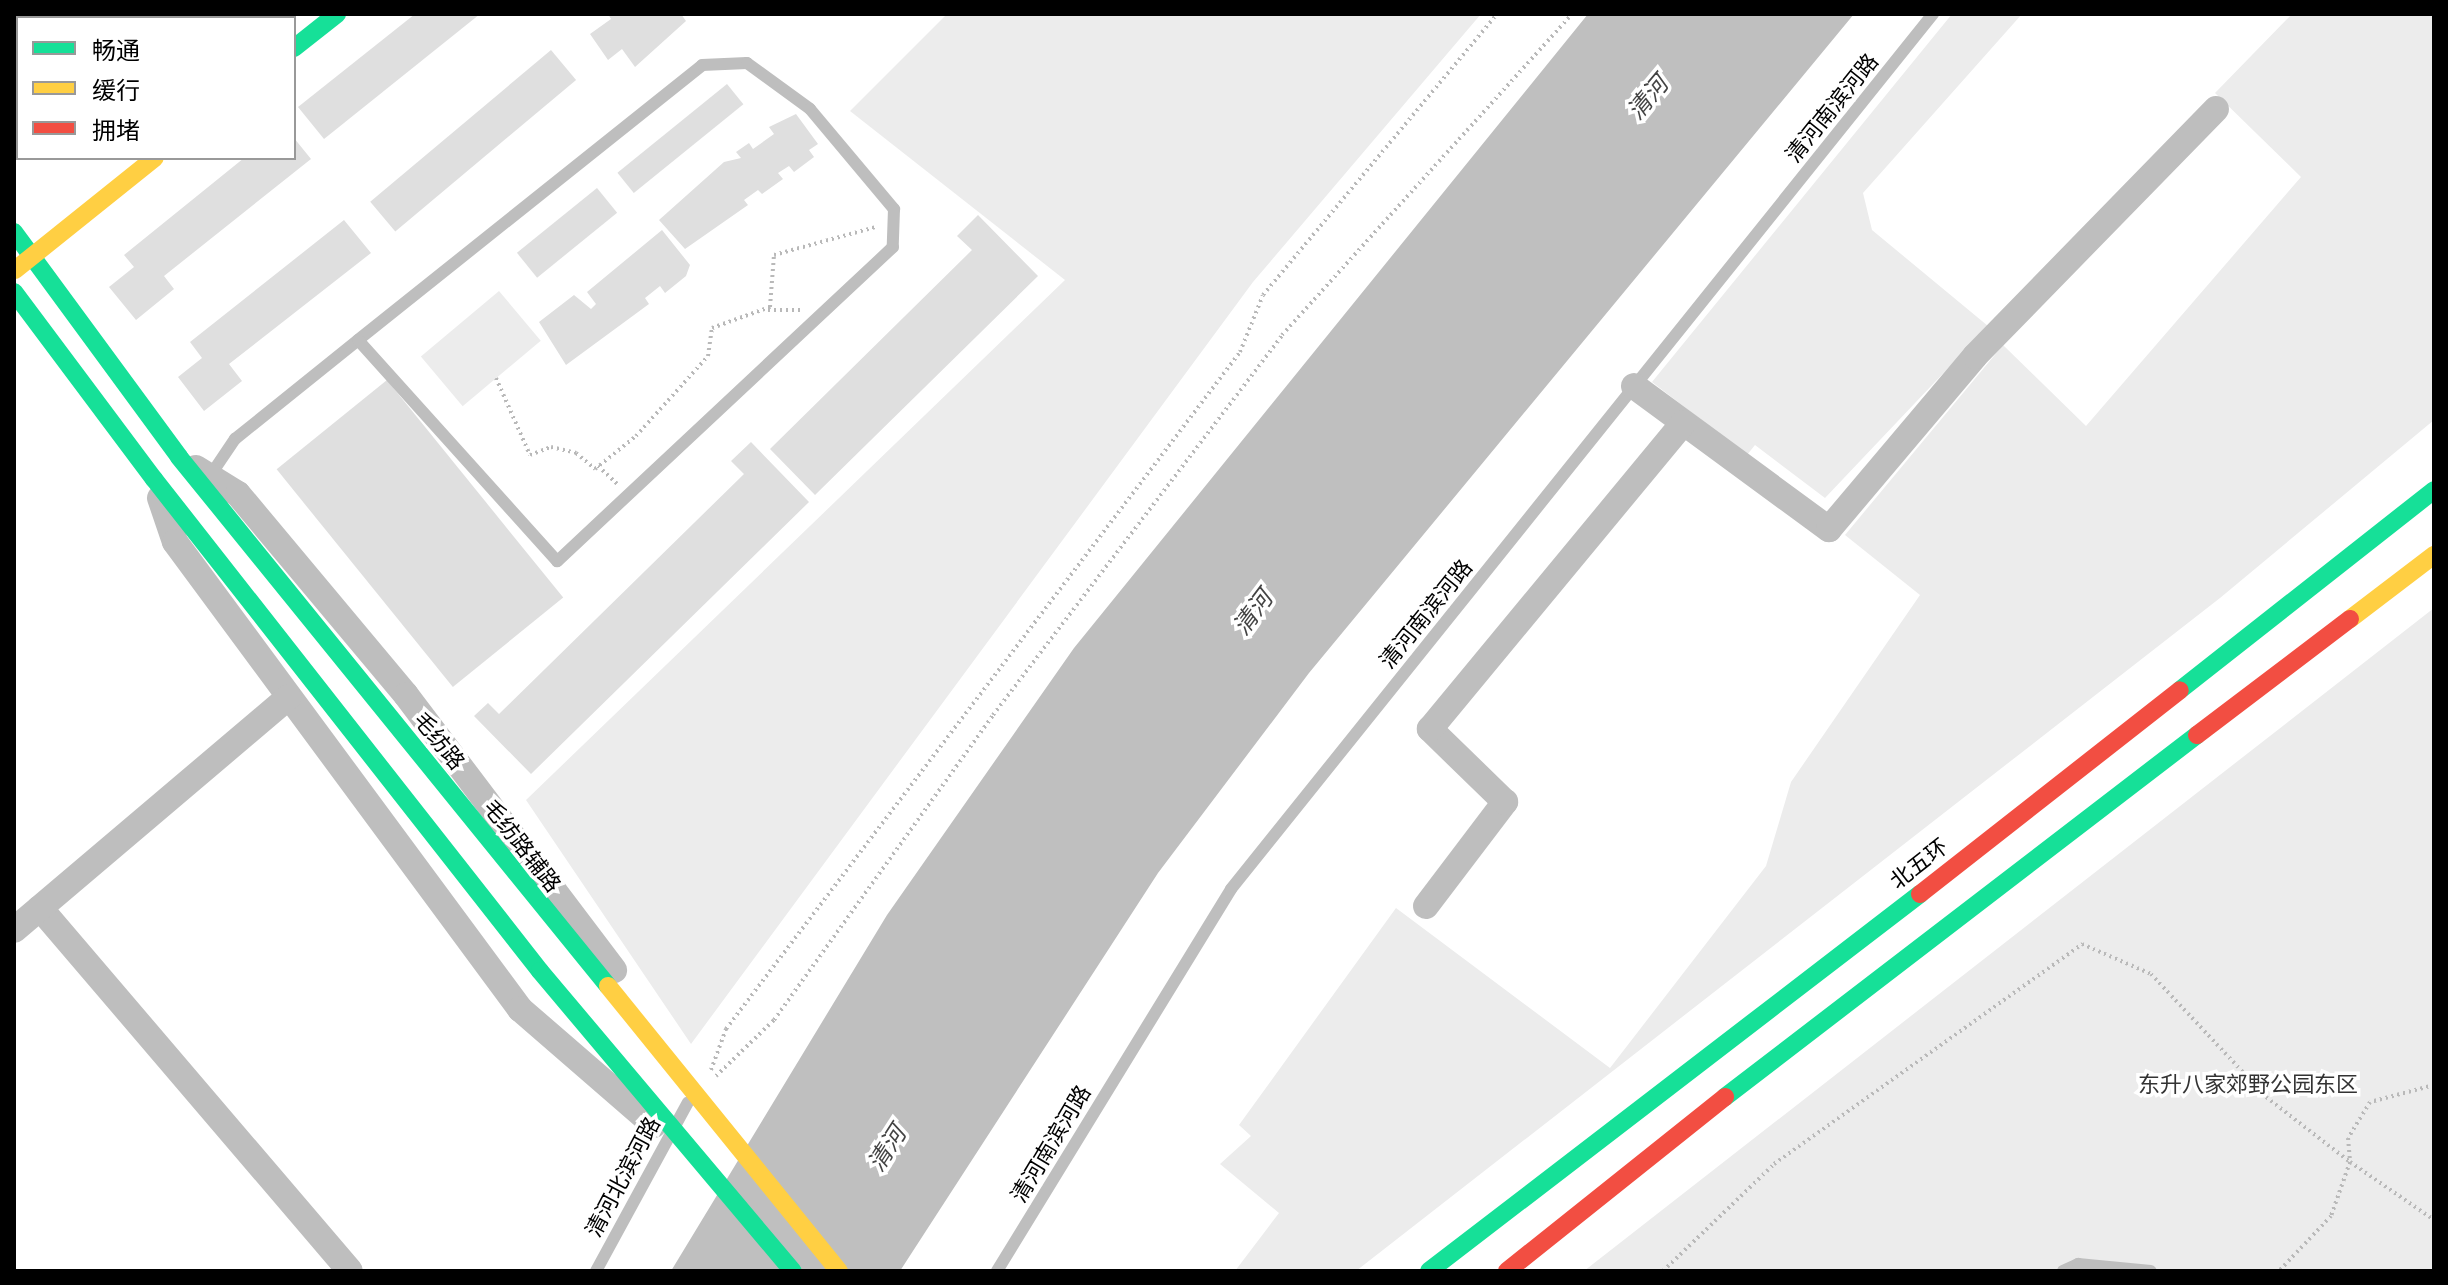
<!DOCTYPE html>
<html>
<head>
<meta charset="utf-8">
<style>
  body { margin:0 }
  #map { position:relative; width:2448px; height:1285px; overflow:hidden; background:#fff; font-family:Manrope,"Noto Sans SC",sans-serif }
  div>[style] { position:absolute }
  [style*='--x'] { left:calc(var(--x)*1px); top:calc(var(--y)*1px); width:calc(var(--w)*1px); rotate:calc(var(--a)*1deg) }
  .green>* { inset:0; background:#ececec; transform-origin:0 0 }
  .water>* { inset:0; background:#bfbfbf }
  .building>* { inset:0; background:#dfdfdf; transform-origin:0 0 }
  .path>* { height:4px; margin-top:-2px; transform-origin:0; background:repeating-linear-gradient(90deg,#b9b9b9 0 2px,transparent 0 6px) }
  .lane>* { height:12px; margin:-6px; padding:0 6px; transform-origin:6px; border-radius:6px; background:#bebebe }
  .street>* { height:26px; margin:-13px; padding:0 13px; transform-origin:13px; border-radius:13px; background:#bebebe }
  .fast>* { height:18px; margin:-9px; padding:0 9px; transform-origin:9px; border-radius:9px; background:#16e098 }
  .slow>* { height:18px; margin:-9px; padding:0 9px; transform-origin:9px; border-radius:9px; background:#ffcf43 }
  .jam>* { height:18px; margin:-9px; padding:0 9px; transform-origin:9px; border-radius:9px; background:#f24e42 }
  .fast-bridge>* { height:18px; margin:-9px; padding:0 9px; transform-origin:9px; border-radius:9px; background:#16e098 }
  .slow-bridge>* { height:18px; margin:-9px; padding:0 9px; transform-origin:9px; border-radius:9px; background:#ffcf43 }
  span { translate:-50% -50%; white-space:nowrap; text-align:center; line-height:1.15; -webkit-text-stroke:7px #fff; paint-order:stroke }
  .street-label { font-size:22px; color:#000 }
  .park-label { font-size:22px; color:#333 }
  .water-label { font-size:24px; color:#444; font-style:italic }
  .frame { position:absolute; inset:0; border:16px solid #000; pointer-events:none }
  .legend { position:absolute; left:16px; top:16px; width:280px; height:144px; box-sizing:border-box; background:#fff; border:2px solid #999; margin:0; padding:10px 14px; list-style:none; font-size:24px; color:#000 }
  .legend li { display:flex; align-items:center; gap:16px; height:40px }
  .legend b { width:40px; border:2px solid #999 }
</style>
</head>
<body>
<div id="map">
  <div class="green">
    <div style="clip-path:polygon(947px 14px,1481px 14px,1253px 282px,691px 1044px,526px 800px,1065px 280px,850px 111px)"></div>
    <div style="clip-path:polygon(1952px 14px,2022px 14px,1863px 193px,1872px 230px,1988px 326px,1825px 498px,1755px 445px,1747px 455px,1652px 382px)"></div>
    <div style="clip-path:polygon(2292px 14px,2434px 14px,2434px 420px,2220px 598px,1356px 1271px,1235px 1271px,1279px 1213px,1220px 1164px,1251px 1136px,1239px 1125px,1396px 908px,1610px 1068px,1766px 866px,1791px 782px,1920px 595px,1845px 535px,2003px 345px,2086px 426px,2301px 177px,2215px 93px)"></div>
    <div style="left:499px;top:291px;width:65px;height:102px;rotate:50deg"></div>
    <div style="clip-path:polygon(2434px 608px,2434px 1271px,1584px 1271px)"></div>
  </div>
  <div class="water">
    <div style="clip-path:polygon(1588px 14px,1854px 14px,1309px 673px,1158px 873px,900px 1271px,671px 1271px,887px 915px,1074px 648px)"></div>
  </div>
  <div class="building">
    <div style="clip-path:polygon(153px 14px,250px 14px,245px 18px)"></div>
    <div style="clip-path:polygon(415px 14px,480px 14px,324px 139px,298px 107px)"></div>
    <div style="clip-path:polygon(608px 14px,681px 14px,686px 21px,635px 67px,622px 49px,608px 60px,590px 34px,611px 19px)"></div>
    <div style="left:551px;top:50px;width:39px;height:236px;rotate:50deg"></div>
    <div style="left:727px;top:84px;width:26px;height:141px;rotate:51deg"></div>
    <div style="clip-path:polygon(796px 114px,818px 144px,809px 150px,814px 157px,794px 172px,789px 166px,778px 173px,783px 179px,762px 194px,758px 190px,744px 200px,748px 205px,685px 249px,659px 220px,724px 162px,741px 158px,736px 152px,749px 143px,753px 149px,774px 134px,769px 127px)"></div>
    <div style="clip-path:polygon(294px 138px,311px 159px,164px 276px,174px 289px,136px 320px,109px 287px,134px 267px,124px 255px,244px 158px,294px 158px)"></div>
    <div style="left:597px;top:188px;width:32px;height:103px;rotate:51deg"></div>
    <div style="clip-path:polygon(978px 215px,1038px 276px,815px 495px,770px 449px,972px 250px,957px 236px)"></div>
    <div style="clip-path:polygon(344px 220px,371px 253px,229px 364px,242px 381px,204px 411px,178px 377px,202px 358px,190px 342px)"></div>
    <div style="clip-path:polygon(662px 230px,690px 265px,686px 276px,665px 293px,660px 286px,645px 298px,649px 304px,566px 365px,539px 322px,574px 295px,591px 309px,596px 304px,587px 292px)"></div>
    <div style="left:387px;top:380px;width:280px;height:142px;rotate:51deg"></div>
    <div style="clip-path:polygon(751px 442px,809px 502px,531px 774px,474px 716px,488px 703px,499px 714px,744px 474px,731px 461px)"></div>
  </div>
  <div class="path">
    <div style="--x:768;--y:310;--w:36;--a:0"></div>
    <div style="--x:496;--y:378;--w:84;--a:66.2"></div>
    <div style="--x:530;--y:455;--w:22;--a:-21"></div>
    <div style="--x:551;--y:447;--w:26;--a:13"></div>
    <div style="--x:576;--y:453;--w:25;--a:40"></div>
    <div style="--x:595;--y:469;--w:53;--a:-38.8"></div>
    <div style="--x:636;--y:436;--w:108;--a:-48"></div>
    <div style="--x:708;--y:356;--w:28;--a:-82"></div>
    <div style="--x:712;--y:328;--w:62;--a:-19.9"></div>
    <div style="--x:770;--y:307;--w:52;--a:-85.6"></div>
    <div style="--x:774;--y:255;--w:106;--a:-15.4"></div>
    <div style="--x:598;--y:466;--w:26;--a:43"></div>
    <div style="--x:711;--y:1070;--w:44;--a:-69.9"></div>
    <div style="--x:726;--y:1029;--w:850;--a:-52.79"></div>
    <div style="--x:1240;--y:352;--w:61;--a:-68"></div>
    <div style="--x:1263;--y:295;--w:366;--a:-50.2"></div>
    <div style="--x:716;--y:1076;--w:81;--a:-44"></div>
    <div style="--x:774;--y:1020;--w:375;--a:-54.3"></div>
    <div style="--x:993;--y:715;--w:477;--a:-52.7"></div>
    <div style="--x:1282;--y:335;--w:433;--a:-47.9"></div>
    <div style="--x:2434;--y:1085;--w:66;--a:165.1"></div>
    <div style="--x:2370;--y:1102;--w:42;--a:121.4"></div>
    <div style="--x:2348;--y:1138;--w:24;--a:85"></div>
    <div style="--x:2350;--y:1162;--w:102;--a:34.6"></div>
    <div style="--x:1663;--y:1271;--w:154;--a:-43.9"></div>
    <div style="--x:1774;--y:1164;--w:379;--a:-35.5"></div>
    <div style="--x:2082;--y:944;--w:75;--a:23.5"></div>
    <div style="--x:2151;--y:974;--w:168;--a:46.9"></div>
    <div style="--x:2266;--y:1097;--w:106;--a:37.7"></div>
    <div style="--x:2350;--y:1162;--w:57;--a:109.4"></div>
    <div style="--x:2331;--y:1216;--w:76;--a:133.4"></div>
  </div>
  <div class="lane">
    <div style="--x:210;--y:476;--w:45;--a:-56"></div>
    <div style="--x:235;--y:439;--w:158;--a:-38.8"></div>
    <div style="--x:358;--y:340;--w:440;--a:-38.6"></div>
    <div style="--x:702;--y:65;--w:45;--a:-2.5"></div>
    <div style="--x:747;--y:63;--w:78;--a:36.1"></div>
    <div style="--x:810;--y:109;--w:131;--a:50"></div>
    <div style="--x:894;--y:209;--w:38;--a:92"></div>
    <div style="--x:893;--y:247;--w:460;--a:136.9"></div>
    <div style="--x:557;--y:561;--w:297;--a:-132"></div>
    <div style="--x:596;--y:1271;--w:192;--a:-61.4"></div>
    <div style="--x:997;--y:1271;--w:448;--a:-58.5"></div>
    <div style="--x:1231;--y:889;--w:1122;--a:-51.26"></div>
    <div style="--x:2063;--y:1271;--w:17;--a:-25"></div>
    <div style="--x:2078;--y:1264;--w:73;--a:5.5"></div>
  </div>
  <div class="street">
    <div style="--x:1634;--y:386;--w:242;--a:36.3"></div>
    <div style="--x:1829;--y:529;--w:226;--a:-49.8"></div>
    <div style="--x:1975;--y:356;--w:345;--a:-45.7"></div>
    <div style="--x:196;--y:468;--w:49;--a:31.8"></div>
    <div style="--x:238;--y:494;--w:262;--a:50.1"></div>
    <div style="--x:406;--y:695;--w:345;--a:52.9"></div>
    <div style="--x:160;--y:498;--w:46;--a:71.2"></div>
    <div style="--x:175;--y:542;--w:581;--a:53.54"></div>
    <div style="--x:520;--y:1009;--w:177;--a:40.9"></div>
    <div style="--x:1426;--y:906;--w:131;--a:-52.8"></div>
    <div style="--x:1505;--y:802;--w:105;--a:-135.8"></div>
    <div style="--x:1430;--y:729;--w:397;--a:-50.4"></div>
    <div style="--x:40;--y:908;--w:477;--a:49.5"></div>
    <div style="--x:14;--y:930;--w:360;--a:-40.3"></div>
  </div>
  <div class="fast">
    <div style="--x:294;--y:48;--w:55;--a:-38.3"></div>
    <div style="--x:14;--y:232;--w:279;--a:53.7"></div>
    <div style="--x:14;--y:292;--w:234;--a:53.2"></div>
    <div style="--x:2180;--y:690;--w:323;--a:-38.2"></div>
    <div style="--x:1725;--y:1097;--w:595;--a:-37.49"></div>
    <div style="--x:1429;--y:1271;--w:619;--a:-37.52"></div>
  </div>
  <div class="slow">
    <div style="--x:15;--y:270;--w:179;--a:-38.7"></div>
    <div style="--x:2350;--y:619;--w:106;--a:-37.3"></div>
  </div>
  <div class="jam">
    <div style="--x:2197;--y:735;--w:192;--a:-37.2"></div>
    <div style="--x:1920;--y:894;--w:330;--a:-38.1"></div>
    <div style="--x:1507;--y:1271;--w:279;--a:-38.6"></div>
  </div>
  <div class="fast-bridge">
    <div style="--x:179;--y:457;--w:681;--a:50.96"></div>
    <div style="--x:154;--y:479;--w:625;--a:51.88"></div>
    <div style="--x:540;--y:971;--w:392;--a:49.9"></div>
  </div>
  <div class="slow-bridge">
    <div style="--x:608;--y:986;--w:367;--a:51"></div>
  </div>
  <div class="street-label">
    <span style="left:1832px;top:108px;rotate:-51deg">清河南滨河路</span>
    <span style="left:1426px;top:614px;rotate:-51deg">清河南滨河路</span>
    <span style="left:439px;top:741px;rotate:51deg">毛纺路</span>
    <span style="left:522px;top:846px;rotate:52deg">毛纺路辅路</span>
    <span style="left:1919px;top:864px;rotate:-38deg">北五环</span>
    <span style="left:1051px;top:1144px;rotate:-59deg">清河南滨河路</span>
    <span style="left:623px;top:1177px;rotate:-62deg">清河北滨河路</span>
  </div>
  <div class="park-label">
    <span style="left:2248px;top:1085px">东升八家郊野公园东区</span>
  </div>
  <div class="water-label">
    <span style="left:1647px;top:97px;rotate:-50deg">清河</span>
    <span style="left:1252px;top:612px;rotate:-53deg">清河</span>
    <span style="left:886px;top:1148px;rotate:-57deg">清河</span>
  </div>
  <div class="frame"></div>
  <ul class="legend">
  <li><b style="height:10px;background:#16e098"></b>畅通</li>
  <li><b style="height:10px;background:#ffcf43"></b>缓行</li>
  <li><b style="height:10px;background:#f24e42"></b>拥堵</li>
  </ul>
</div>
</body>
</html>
